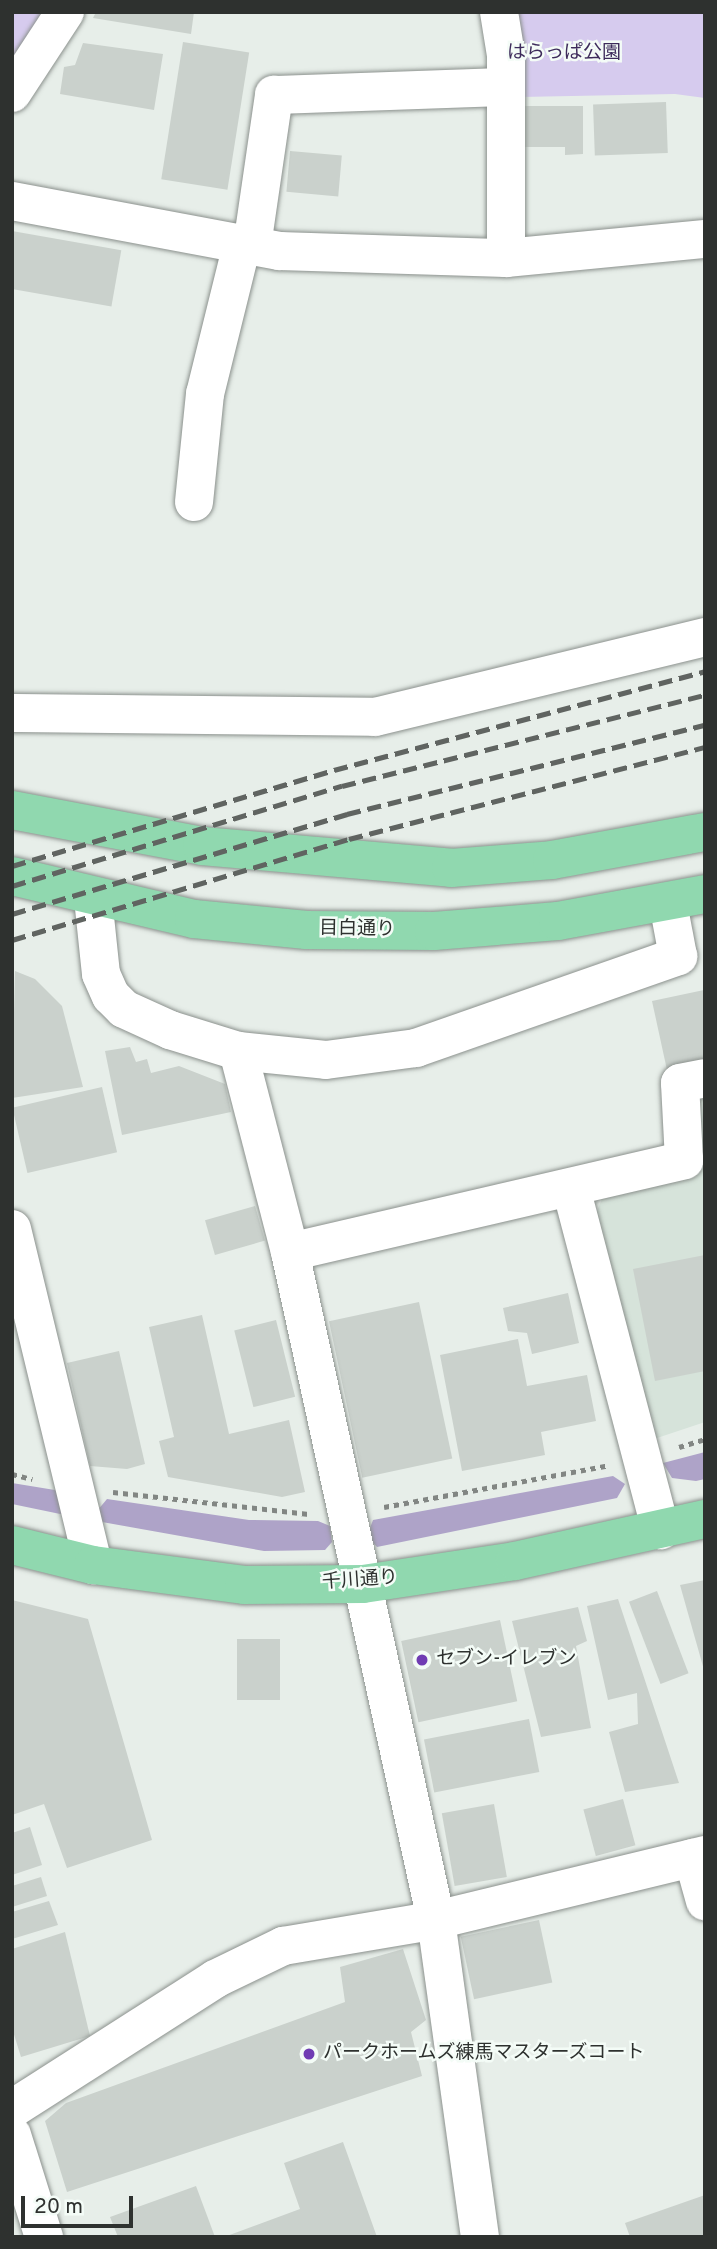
<!DOCTYPE html>
<html>
<head>
<meta charset="utf-8">
<style>
  body { margin:0 }
  #map { position:relative; width:717px; height:2249px; overflow:hidden; background:#e7eee9; font-family:Overpass,"Noto Sans JP",sans-serif }
  div>[style] { position:absolute }
  [style*='--x'] { left:calc(var(--x)*1px); top:calc(var(--y)*1px); width:calc(var(--w)*1px); rotate:calc(var(--a)*1deg) }
  .built>* { inset:0; background:#d6e3da }
  .green>* { inset:0; background:#d6cbee }
  .forest>* { inset:0; background:#aea3c8 }
  .building>* { inset:0; background:#cad1cc; transform-origin:0 0 }
  .path>* { height:4.5px; margin-top:-2.25px; transform-origin:0; background:repeating-linear-gradient(90deg,#828683 0 5px,transparent 0 10px) }
  .roads { filter:drop-shadow(0 0 2px #8b918d) drop-shadow(0 0 2px #8b918d) }
  .minor>* { height:38px; margin:-19px; padding:0 19px; transform-origin:19px; border-radius:19px; background:#fff }
  .major>* { height:38px; margin:-19px; padding:0 19px; transform-origin:19px; border-radius:19px; background:#90d8af }
  .rail>* { height:5px; margin-top:-2.5px; transform-origin:0; background:repeating-linear-gradient(90deg,#606461 0 14px,transparent 0 21px) }
  .dots>* { width:19px; height:19px; translate:-50% -50%; box-sizing:border-box; border:4px solid #f4fcf7; border-radius:50% }
  span { translate:-50% -50%; white-space:nowrap; text-align:center; line-height:1.15; -webkit-text-stroke:5px #f4fcf7; paint-order:stroke }
  .park-label { font-size:19px; color:#3d2b5b }
  .street-label { font-size:19px; color:#2e312f }
  .poi-label { font-size:19px; color:#2e312f }
  .left { translate:0 -50%; text-align:left }
  .frame { position:absolute; inset:0; border:14px solid #2e312f; pointer-events:none }
  .scale { position:absolute; left:21px; top:2196px; width:112px; height:32px; box-sizing:border-box; border:4px solid #2e312f; border-top:0; padding-left:9px; font-size:21px; line-height:24px; white-space:nowrap; color:#2e312f; -webkit-text-stroke:5px #f4fcf7; paint-order:stroke }
</style>
</head>
<body>
<div id="map">
  <div class="built">
    <div style="clip-path:polygon(705px 1093px,705px 1422px,651px 1440px,596px 1213px,605px 1192px,702px 1168px,691px 1111px,699px 1094px)"></div>
  </div>
  <div class="green">
    <div style="clip-path:polygon(12px 12px,44px 12px,12px 63px)"></div>
    <div style="clip-path:polygon(513px 12px,705px 12px,705px 98px,675px 94px,520px 97px)"></div>
  </div>
  <div class="forest">
    <div style="clip-path:polygon(705px 1452px,705px 1479px,696px 1481px,672px 1478px,663px 1463px)"></div>
    <div style="clip-path:polygon(613px 1476px,625px 1484px,617px 1498px,377px 1547px,367px 1536px,373px 1520px)"></div>
    <div style="clip-path:polygon(12px 1483px,67px 1492px,65px 1515px,12px 1504px)"></div>
    <div style="clip-path:polygon(107px 1499px,249px 1520px,318px 1521px,330px 1526px,332px 1542px,325px 1550px,264px 1551px,102px 1522px,97px 1511px)"></div>
  </div>
  <div class="building">
    <div style="clip-path:polygon(96px 12px,194px 12px,191px 34px,93px 18px)"></div>
    <div style="left:183px;top:42px;width:67px;height:139px;rotate:9deg"></div>
    <div style="clip-path:polygon(83px 43px,163px 54px,154px 110px,60px 94px,64px 67px,75px 65px)"></div>
    <div style="left:666px;top:102px;width:51px;height:73px;rotate:88deg"></div>
    <div style="clip-path:polygon(520px 106px,583px 106px,583px 154px,565px 155px,565px 147px,523px 147px)"></div>
    <div style="left:290px;top:151px;width:52px;height:41px;rotate:5deg"></div>
    <div style="left:12px;top:231px;width:111px;height:57px;rotate:10deg"></div>
    <div style="clip-path:polygon(15px 971px,35px 979px,62px 1006px,83px 1087px,12px 1098px)"></div>
    <div style="clip-path:polygon(704px 990px,705px 1062px,667px 1070px,652px 1001px)"></div>
    <div style="clip-path:polygon(130px 1047px,136px 1062px,147px 1059px,151px 1073px,179px 1066px,225px 1084px,231px 1112px,122px 1135px,105px 1051px)"></div>
    <div style="left:102px;top:1087px;width:67px;height:92px;rotate:77deg"></div>
    <div style="left:255px;top:1206px;width:36px;height:52px;rotate:74deg"></div>
    <div style="clip-path:polygon(705px 1255px,705px 1371px,655px 1381px,633px 1269px)"></div>
    <div style="clip-path:polygon(568px 1293px,579px 1343px,532px 1354px,527px 1333px,508px 1331px,503px 1308px)"></div>
    <div style="left:419px;top:1302px;width:160px;height:92px;rotate:78deg"></div>
    <div style="clip-path:polygon(202px 1315px,229px 1434px,289px 1420px,305px 1492px,282px 1497px,168px 1477px,159px 1441px,174px 1437px,149px 1327px)"></div>
    <div style="left:276px;top:1320px;width:79px;height:43px;rotate:76deg"></div>
    <div style="clip-path:polygon(518px 1339px,527px 1386px,587px 1375px,596px 1421px,541px 1432px,545px 1455px,462px 1471px,440px 1355px)"></div>
    <div style="clip-path:polygon(119px 1351px,145px 1464px,127px 1469px,90px 1466px,67px 1363px)"></div>
    <div style="clip-path:polygon(705px 1580px,705px 1670px,704px 1670px,680px 1585px)"></div>
    <div style="left:657px;top:1591px;width:88px;height:30px;rotate:69deg"></div>
    <div style="clip-path:polygon(618px 1599px,679px 1783px,625px 1792px,609px 1732px,638px 1724px,637px 1693px,608px 1700px,587px 1606px)"></div>
    <div style="clip-path:polygon(12px 1600px,88px 1619px,152px 1840px,67px 1868px,44px 1804px,12px 1815px)"></div>
    <div style="clip-path:polygon(578px 1607px,587px 1641px,576px 1646px,591px 1728px,541px 1737px,512px 1621px)"></div>
    <div style="left:500px;top:1620px;width:83px;height:101px;rotate:78deg"></div>
    <div style="left:237px;top:1639px;width:43px;height:61px"></div>
    <div style="left:529px;top:1719px;width:54px;height:107px;rotate:79deg"></div>
    <div style="left:623px;top:1799px;width:48px;height:41px;rotate:75deg"></div>
    <div style="left:494px;top:1804px;width:74px;height:53px;rotate:80deg"></div>
    <div style="clip-path:polygon(30px 1827px,42px 1865px,12px 1875px,12px 1833px)"></div>
    <div style="clip-path:polygon(41px 1877px,47px 1896px,12px 1907px,12px 1886px)"></div>
    <div style="clip-path:polygon(49px 1901px,58px 1925px,12px 1939px,12px 1912px)"></div>
    <div style="left:539px;top:1920px;width:64px;height:80px;rotate:78deg"></div>
    <div style="clip-path:polygon(65px 1932px,90px 2036px,21px 2057px,12px 2028px,12px 1949px)"></div>
    <div style="clip-path:polygon(403px 1949px,426px 2020px,411px 2032px,422px 2076px,67px 2192px,45px 2121px,66px 2103px,345px 2002px,340px 1967px)"></div>
    <div style="clip-path:polygon(343px 2142px,377px 2237px,224px 2237px,300px 2209px,284px 2163px)"></div>
    <div style="clip-path:polygon(196px 2186px,215px 2237px,118px 2237px,110px 2217px)"></div>
    <div style="clip-path:polygon(705px 2195px,705px 2237px,630px 2237px,625px 2223px)"></div>
  </div>
  <div class="path">
    <div style="--x:679;--y:1447;--w:27;--a:-17"></div>
    <div style="--x:12;--y:1474;--w:21;--a:14"></div>
    <div style="--x:113;--y:1492;--w:197;--a:6.4"></div>
    <div style="--x:384;--y:1507;--w:226;--a:-10.5"></div>
  </div>
  <div class="roads">
    <div class="minor">
      <div style="--x:499;--y:12;--w:44;--a:80.8"></div>
      <div style="--x:506;--y:55;--w:203;--a:90"></div>
      <div style="--x:12;--y:93;--w:97;--a:-56.8"></div>
      <div style="--x:12;--y:201;--w:272;--a:10.6"></div>
      <div style="--x:279;--y:251;--w:227;--a:1.8"></div>
      <div style="--x:506;--y:258;--w:200;--a:-5.5"></div>
      <div style="--x:252;--y:246;--w:153;--a:-81.7"></div>
      <div style="--x:274;--y:95;--w:231;--a:-2"></div>
      <div style="--x:194;--y:502;--w:109;--a:-84.2"></div>
      <div style="--x:205;--y:394;--w:154;--a:-76.1"></div>
      <div style="--x:12;--y:713;--w:363;--a:0.6"></div>
      <div style="--x:375;--y:717;--w:340;--a:-13.6"></div>
      <div style="--x:93;--y:898;--w:76;--a:84"></div>
      <div style="--x:101;--y:974;--w:24;--a:66"></div>
      <div style="--x:111;--y:996;--w:18;--a:45"></div>
      <div style="--x:124;--y:1009;--w:51;--a:24.5"></div>
      <div style="--x:170;--y:1030;--w:71;--a:17.2"></div>
      <div style="--x:238;--y:1051;--w:88;--a:5.8"></div>
      <div style="--x:326;--y:1060;--w:91;--a:-7.6"></div>
      <div style="--x:416;--y:1048;--w:278;--a:-19.3"></div>
      <div style="--x:678;--y:956;--w:54;--a:-100.7"></div>
      <div style="--x:238;--y:1051;--w:208;--a:75.5"></div>
      <div style="--x:290;--y:1252;--w:684;--a:77.67"></div>
      <div style="--x:436;--y:1920;--w:320;--a:82.1"></div>
      <div style="--x:571;--y:1188;--w:354;--a:75.3"></div>
      <div style="--x:12;--y:1229;--w:346;--a:76.4"></div>
      <div style="--x:290;--y:1252;--w:405;--a:-13.1"></div>
      <div style="--x:684;--y:1160;--w:77;--a:-93"></div>
      <div style="--x:680;--y:1083;--w:25;--a:-11"></div>
      <div style="--x:693;--y:1858;--w:45;--a:74.4"></div>
      <div style="--x:12;--y:2109;--w:241;--a:-32.6"></div>
      <div style="--x:215;--y:1979;--w:76;--a:-25.9"></div>
      <div style="--x:283;--y:1946;--w:155;--a:-9.6"></div>
      <div style="--x:436;--y:1920;--w:277;--a:-13.6"></div>
      <div style="--x:12;--y:2135;--w:107;--a:72.6"></div>
    </div>
    <div class="major">
      <div style="--x:12;--y:810;--w:193;--a:10.7"></div>
      <div style="--x:202;--y:846;--w:250;--a:5"></div>
      <div style="--x:451;--y:868;--w:101;--a:-4.5"></div>
      <div style="--x:552;--y:860;--w:156;--a:-10.4"></div>
      <div style="--x:12;--y:876;--w:187;--a:13.3"></div>
      <div style="--x:194;--y:919;--w:113;--a:5.6"></div>
      <div style="--x:306;--y:930;--w:128;--a:0.4"></div>
      <div style="--x:434;--y:931;--w:124;--a:-4.6"></div>
      <div style="--x:558;--y:921;--w:149;--a:-10.4"></div>
      <div style="--x:12;--y:1545;--w:83;--a:13.9"></div>
      <div style="--x:93;--y:1565;--w:152;--a:7.5"></div>
      <div style="--x:244;--y:1585;--w:119;--a:-0.5"></div>
      <div style="--x:363;--y:1584;--w:154;--a:-8.6"></div>
      <div style="--x:515;--y:1561;--w:195;--a:-12.5"></div>
    </div>
  </div>
  <div class="rail">
    <div style="--x:12;--y:866;--w:336;--a:-16.6"></div>
    <div style="--x:334;--y:770;--w:384;--a:-14.9"></div>
    <div style="--x:12;--y:886;--w:345;--a:-16.9"></div>
    <div style="--x:342;--y:786;--w:374;--a:-14.1"></div>
    <div style="--x:12;--y:914;--w:350;--a:-16.6"></div>
    <div style="--x:347;--y:814;--w:369;--a:-14"></div>
    <div style="--x:12;--y:940;--w:352;--a:-16.7"></div>
    <div style="--x:349;--y:839;--w:368;--a:-14.5"></div>
  </div>
  <div class="dots">
    <div style="left:422px;top:1660px;background:#703cb3"></div>
    <div style="left:309px;top:2054px;background:#703cb3"></div>
  </div>
  <div class="park-label">
    <span style="left:564px;top:54px">はらっぱ公園</span>
  </div>
  <div class="street-label">
    <span style="left:357px;top:930px;rotate:1deg">目白通り</span>
    <span style="left:360px;top:1581px;rotate:-4deg">千川通り</span>
  </div>
  <div class="poi-label">
    <span class="left" style="left:436px;top:1660px">セブン-イレブン</span>
    <span class="left" style="left:323px;top:2054px">パークホームズ練馬マスターズコート</span>
  </div>
  <div class="frame"></div>
  <div class="scale">20 m</div>
</div>
</body>
</html>
